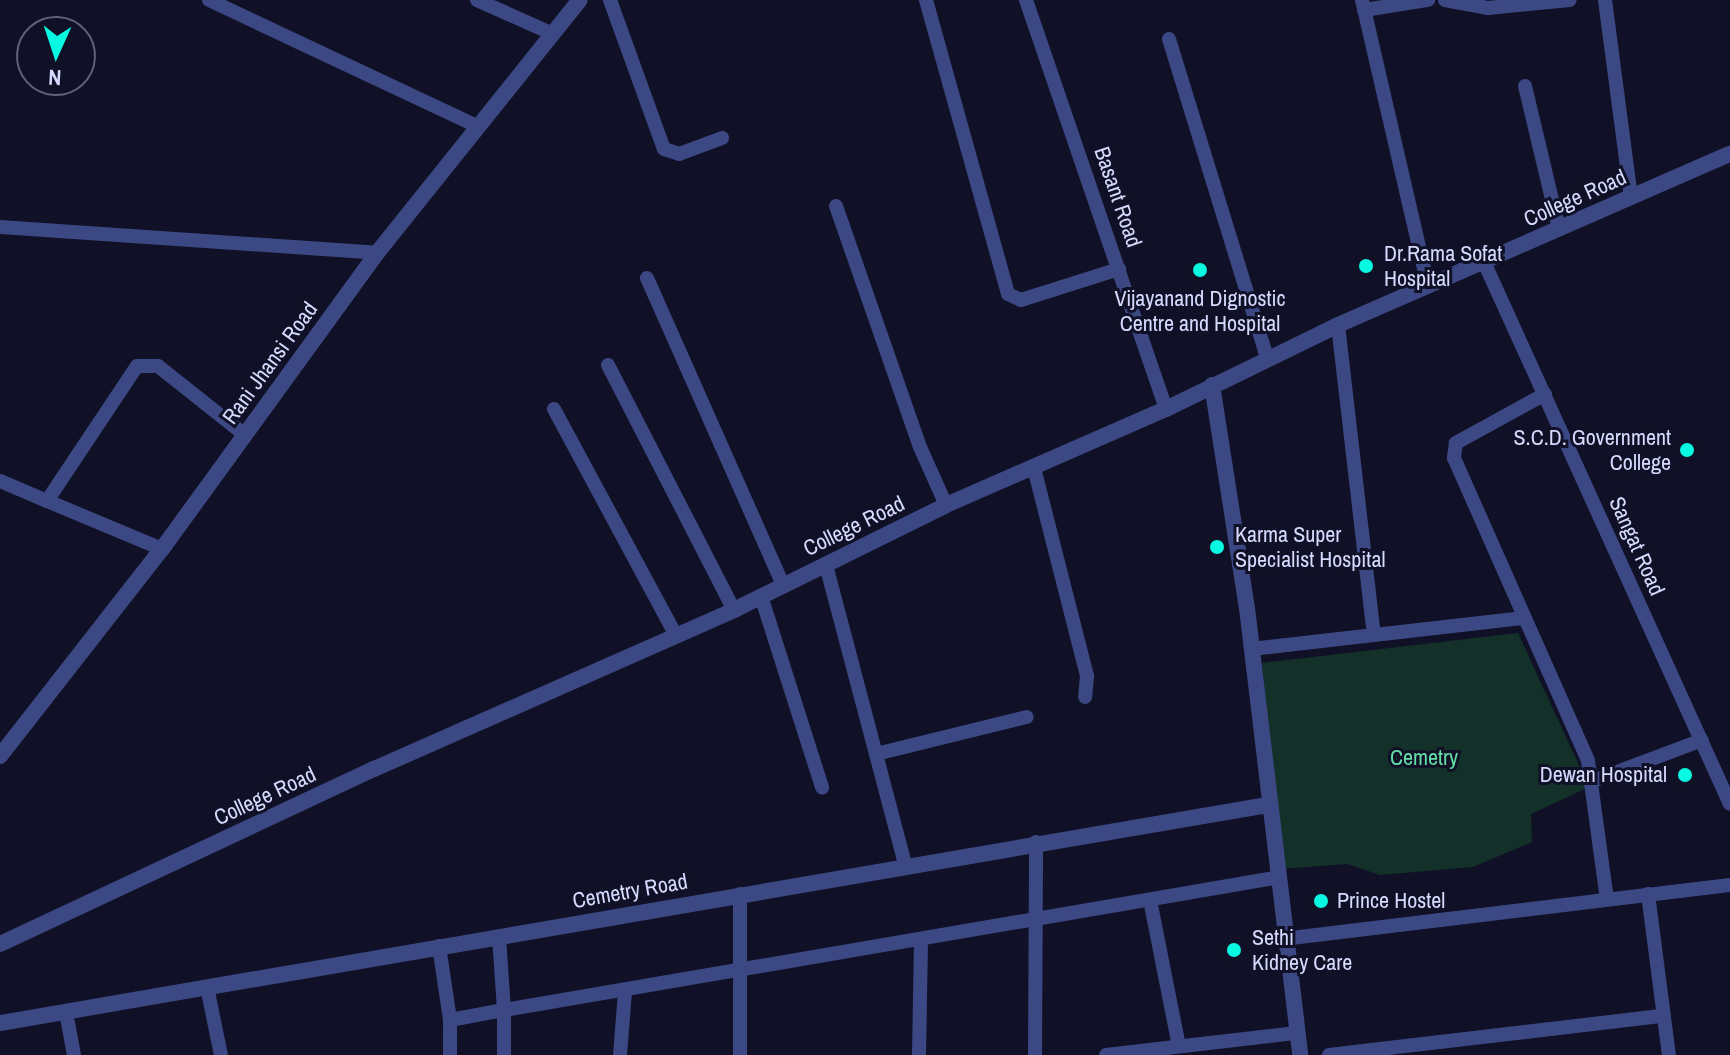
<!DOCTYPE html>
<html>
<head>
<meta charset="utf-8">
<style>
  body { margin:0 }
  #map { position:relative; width:1730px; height:1055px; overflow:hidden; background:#101126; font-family:"Archivo Narrow",sans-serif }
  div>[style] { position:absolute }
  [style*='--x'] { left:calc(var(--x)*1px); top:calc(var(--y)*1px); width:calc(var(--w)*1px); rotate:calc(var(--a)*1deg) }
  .green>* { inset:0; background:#133029 }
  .minor>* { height:14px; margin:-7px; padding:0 7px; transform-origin:7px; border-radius:7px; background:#3c4884 }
  .tertiary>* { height:16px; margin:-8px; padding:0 8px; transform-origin:8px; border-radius:8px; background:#3c4884 }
  .dots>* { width:22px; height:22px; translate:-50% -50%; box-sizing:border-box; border:4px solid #101126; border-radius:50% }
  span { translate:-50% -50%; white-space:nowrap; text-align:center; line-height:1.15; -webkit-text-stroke:6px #101126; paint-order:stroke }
  .street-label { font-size:22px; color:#d6dafe }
  .poi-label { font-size:22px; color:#d6dafe }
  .left { translate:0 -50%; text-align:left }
  .right { translate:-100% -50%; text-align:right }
  .park-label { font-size:22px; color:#63dda6 }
  .north { position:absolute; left:16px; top:16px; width:80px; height:80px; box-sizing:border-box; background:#101126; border:2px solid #5f617c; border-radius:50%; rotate:183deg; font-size:22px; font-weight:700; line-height:32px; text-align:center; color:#d6dafe }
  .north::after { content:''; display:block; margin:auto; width:28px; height:36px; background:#08f9e1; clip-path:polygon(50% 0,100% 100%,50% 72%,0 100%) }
</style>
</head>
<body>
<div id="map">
  <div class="green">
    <div style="clip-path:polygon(1518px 633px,1589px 787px,1531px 814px,1532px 842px,1473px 867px,1380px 875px,1347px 864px,1281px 869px,1262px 663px)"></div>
  </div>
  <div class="minor">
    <div style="--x:209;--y:0;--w:296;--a:25.2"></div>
    <div style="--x:477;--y:0;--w:83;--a:24.1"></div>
    <div style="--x:610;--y:0;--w:158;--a:70.1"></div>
    <div style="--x:664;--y:149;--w:16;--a:18"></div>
    <div style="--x:679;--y:154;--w:46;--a:-20.4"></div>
    <div style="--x:926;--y:0;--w:305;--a:74.4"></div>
    <div style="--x:1008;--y:294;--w:14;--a:25"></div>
    <div style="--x:1021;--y:300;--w:103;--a:-17.6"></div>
    <div style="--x:1026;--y:0;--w:432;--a:71.1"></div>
    <div style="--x:1362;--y:0;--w:294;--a:77"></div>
    <div style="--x:1445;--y:0;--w:44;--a:10.5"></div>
    <div style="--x:1488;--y:8;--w:82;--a:-5.6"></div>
    <div style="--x:1605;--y:0;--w:199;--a:82.5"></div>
    <div style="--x:1364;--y:10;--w:65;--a:-8.9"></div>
    <div style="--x:1169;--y:39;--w:334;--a:72.9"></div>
    <div style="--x:1525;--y:86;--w:147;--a:76.6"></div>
    <div style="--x:836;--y:206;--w:255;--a:70.8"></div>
    <div style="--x:920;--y:447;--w:64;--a:65.9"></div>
    <div style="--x:0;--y:227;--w:378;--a:3.9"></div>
    <div style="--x:1484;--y:262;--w:595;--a:65.59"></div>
    <div style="--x:647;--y:278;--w:336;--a:66.1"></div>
    <div style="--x:1338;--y:325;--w:312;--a:83.4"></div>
    <div style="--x:608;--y:365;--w:276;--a:62.8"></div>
    <div style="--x:1545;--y:394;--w:102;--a:151.2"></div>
    <div style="--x:1456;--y:443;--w:15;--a:98"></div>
    <div style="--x:1454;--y:458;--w:331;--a:66.1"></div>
    <div style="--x:1588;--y:761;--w:139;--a:82.2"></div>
    <div style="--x:554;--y:409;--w:258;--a:61.7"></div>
    <div style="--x:1034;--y:468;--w:215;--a:75.7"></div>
    <div style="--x:1087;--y:676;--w:21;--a:95"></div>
    <div style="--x:0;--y:481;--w:51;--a:23.1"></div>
    <div style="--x:162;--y:549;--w:125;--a:-157.3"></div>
    <div style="--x:47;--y:501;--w:162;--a:-56.3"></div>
    <div style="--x:137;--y:366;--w:21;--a:0"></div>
    <div style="--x:158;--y:366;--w:111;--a:38.4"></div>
    <div style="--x:826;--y:565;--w:310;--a:75.2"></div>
    <div style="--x:761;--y:596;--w:201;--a:72.3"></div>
    <div style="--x:1251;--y:649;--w:275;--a:-6.5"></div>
    <div style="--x:876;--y:754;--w:155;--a:-13.8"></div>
    <div style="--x:1593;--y:781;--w:116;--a:-20.6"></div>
    <div style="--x:1648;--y:894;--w:162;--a:82.6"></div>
    <div style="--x:1150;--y:900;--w:149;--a:78.8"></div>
    <div style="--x:1283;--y:939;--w:450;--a:-6.9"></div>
    <div style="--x:439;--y:946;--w:75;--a:81.5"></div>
    <div style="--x:207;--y:987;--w:69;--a:78.4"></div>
    <div style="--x:66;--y:1012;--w:44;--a:79.5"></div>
    <div style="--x:450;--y:1055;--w:35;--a:-90"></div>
    <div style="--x:450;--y:1020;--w:55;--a:-10.5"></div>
    <div style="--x:504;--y:1010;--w:74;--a:-93.9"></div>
    <div style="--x:504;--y:1055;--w:45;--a:-90"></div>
    <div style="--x:504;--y:1010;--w:782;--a:-9.72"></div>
    <div style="--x:620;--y:1055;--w:64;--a:-85.5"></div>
    <div style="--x:740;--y:1055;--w:161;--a:-90"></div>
    <div style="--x:919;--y:1055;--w:114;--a:-89"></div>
    <div style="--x:1035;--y:1055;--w:213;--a:-89.7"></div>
    <div style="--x:1106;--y:1055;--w:190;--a:-6.6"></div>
    <div style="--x:1329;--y:1055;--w:336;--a:-6.7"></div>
  </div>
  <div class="tertiary">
    <div style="--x:1212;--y:385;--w:226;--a:81.1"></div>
    <div style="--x:1247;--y:608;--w:450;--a:83.2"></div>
    <div style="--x:0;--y:756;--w:263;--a:-52"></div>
    <div style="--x:162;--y:549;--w:366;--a:-54"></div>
    <div style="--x:377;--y:253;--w:324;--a:-51.3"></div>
    <div style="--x:0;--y:944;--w:413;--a:-25.1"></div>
    <div style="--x:374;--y:769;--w:394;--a:-23.8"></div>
    <div style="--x:734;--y:610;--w:237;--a:-26.3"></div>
    <div style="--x:946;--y:505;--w:240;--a:-23.6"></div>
    <div style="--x:1166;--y:409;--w:191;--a:-26"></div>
    <div style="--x:1338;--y:325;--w:428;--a:-23.6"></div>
    <div style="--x:0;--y:1023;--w:1286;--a:-9.76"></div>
  </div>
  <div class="dots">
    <div style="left:1366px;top:266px;background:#08f9e1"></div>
    <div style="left:1200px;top:270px;background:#08f9e1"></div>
    <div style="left:1687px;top:450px;background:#08f9e1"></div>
    <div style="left:1217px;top:547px;background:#08f9e1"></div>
    <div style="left:1685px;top:775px;background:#08f9e1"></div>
    <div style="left:1321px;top:901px;background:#08f9e1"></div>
    <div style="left:1234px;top:950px;background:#08f9e1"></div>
  </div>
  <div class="street-label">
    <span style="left:1118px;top:197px;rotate:71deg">Basant Road</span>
    <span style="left:1575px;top:198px;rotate:-24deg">College Road</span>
    <span style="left:270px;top:363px;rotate:-54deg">Rani Jhansi Road</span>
    <span style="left:854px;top:526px;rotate:-26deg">College Road</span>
    <span style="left:1637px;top:546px;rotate:66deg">Sangat Road</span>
    <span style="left:265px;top:796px;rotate:-25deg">College Road</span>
    <span style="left:630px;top:891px;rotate:-10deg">Cemetry Road</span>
  </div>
  <div class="poi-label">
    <span class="left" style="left:1384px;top:266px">Dr.Rama Sofat<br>Hospital</span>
    <span style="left:1200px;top:311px">Vijayanand Dignostic<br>Centre and Hospital</span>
    <span class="right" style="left:1671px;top:450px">S.C.D. Government<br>College</span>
    <span class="left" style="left:1235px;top:547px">Karma Super<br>Specialist Hospital</span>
    <span class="right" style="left:1667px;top:775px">Dewan Hospital</span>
    <span class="left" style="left:1337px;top:901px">Prince Hostel</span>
    <span class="left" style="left:1252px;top:950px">Sethi<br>Kidney Care</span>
  </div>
  <div class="park-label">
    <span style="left:1424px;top:758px">Cemetry</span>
  </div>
  <div class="north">N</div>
</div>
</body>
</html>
